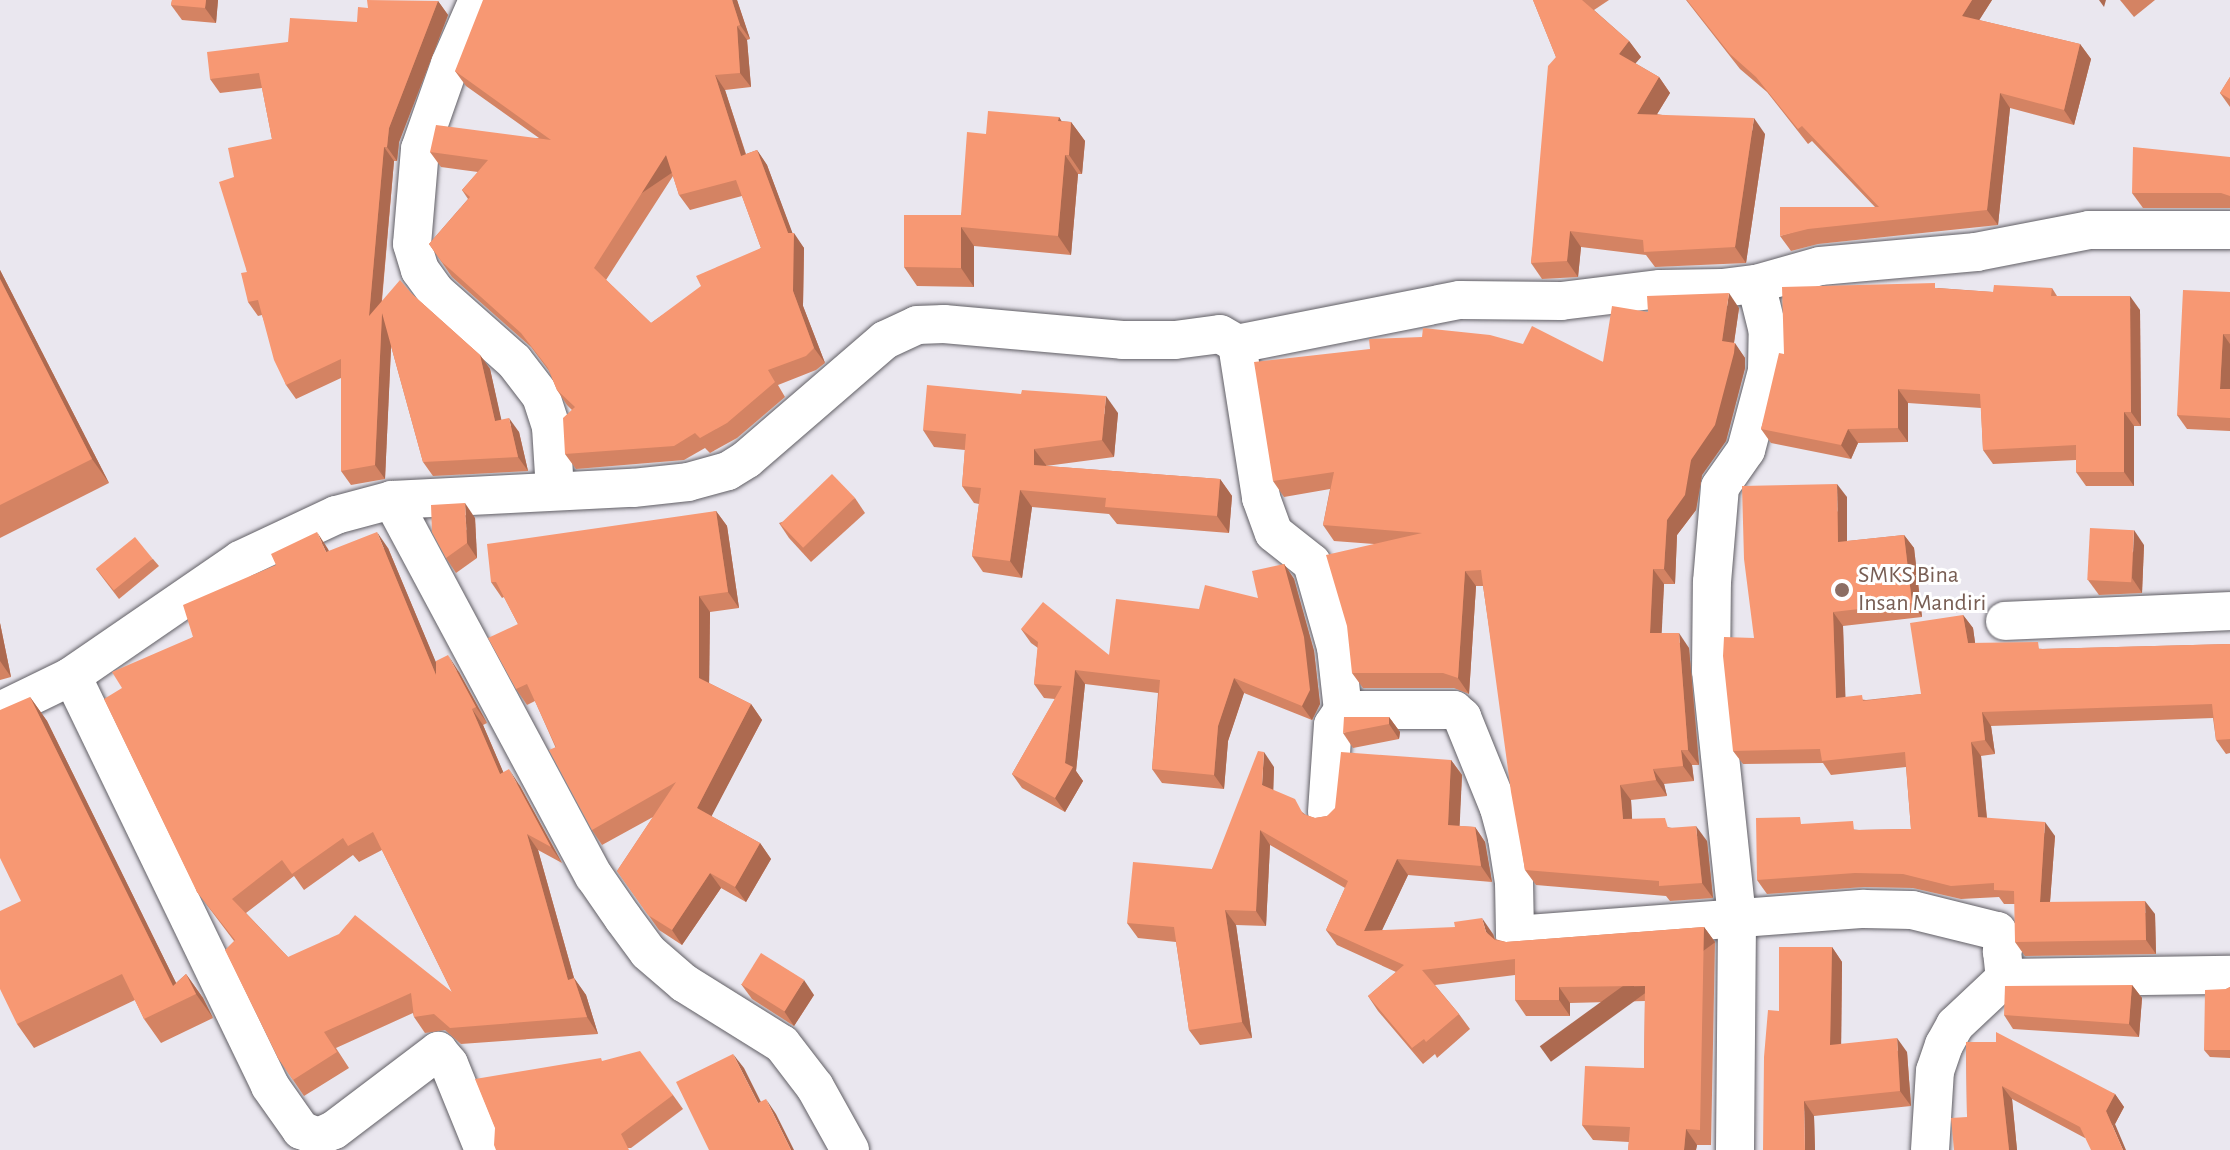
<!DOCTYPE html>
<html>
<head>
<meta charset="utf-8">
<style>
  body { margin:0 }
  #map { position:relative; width:2230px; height:1150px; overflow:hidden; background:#eae7ef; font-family:"Alegreya Sans",sans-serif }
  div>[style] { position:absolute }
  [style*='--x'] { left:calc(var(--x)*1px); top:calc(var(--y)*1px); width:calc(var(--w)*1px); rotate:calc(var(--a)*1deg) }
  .roads { filter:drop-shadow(0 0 2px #615f65) drop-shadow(0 0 2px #615f65) }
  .street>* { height:38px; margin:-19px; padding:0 19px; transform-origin:19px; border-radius:19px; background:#fff }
  .wall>* { inset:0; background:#d48363 }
  .shaded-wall>* { inset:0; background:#ad6a50; transform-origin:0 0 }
  .building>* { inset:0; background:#f79873; transform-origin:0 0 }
  .dots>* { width:22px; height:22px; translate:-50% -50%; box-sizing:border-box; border:4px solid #fff; border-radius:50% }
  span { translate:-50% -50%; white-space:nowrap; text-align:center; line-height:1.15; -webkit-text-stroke:6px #fff; paint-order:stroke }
  .education-label { font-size:24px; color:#785e54 }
  .left { translate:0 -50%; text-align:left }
</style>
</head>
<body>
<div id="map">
  <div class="roads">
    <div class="street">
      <div style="--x:478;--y:0;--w:70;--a:113.6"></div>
      <div style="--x:450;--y:64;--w:90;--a:109.4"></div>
      <div style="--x:420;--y:149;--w:95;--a:94.8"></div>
      <div style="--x:412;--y:244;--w:27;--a:73"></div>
      <div style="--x:420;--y:270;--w:27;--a:54"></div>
      <div style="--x:436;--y:292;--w:104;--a:41.5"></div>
      <div style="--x:514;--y:361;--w:44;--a:52.4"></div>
      <div style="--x:541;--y:396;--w:33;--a:72"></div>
      <div style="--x:551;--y:427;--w:64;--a:86.4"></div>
      <div style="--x:1237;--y:344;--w:156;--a:81.1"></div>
      <div style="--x:1261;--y:498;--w:37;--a:70"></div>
      <div style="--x:1274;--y:533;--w:48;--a:38.3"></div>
      <div style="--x:1312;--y:563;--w:87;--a:74.1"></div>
      <div style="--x:1336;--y:647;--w:63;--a:83.7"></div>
      <div style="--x:1343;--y:710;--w:111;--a:0"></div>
      <div style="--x:1454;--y:710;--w:11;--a:41"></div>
      <div style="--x:1462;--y:717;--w:98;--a:67.9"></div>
      <div style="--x:1499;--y:808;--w:31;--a:75"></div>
      <div style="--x:1507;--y:838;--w:45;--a:81"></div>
      <div style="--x:1514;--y:882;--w:53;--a:88.9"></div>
      <div style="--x:1515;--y:935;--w:350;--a:-4.3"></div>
      <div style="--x:1864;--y:909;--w:48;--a:1.2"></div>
      <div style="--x:1912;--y:910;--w:88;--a:13.9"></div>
      <div style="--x:1997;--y:931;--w:14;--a:56"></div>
      <div style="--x:2005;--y:943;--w:9;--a:111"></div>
      <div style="--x:2002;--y:951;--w:27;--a:84"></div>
      <div style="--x:2005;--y:978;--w:225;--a:-0.8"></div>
      <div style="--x:392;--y:500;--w:427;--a:61.8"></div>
      <div style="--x:594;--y:876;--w:51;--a:55.4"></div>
      <div style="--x:623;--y:918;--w:42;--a:53.7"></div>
      <div style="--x:648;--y:952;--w:48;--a:40.7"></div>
      <div style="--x:684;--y:983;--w:115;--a:31.9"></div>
      <div style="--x:782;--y:1044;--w:54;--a:52.5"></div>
      <div style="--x:815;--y:1087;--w:72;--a:60.9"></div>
      <div style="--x:2005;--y:621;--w:225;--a:-2.5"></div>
      <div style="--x:72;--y:676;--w:455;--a:64.2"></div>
      <div style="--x:270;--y:1086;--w:54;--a:54.8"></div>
      <div style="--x:301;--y:1130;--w:18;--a:22"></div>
      <div style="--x:318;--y:1137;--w:17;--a:-24"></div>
      <div style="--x:334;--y:1130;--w:131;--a:-37.2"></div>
      <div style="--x:438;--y:1051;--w:17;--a:50"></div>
      <div style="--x:449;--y:1064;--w:93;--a:67.9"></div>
      <div style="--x:0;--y:711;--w:78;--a:-25.9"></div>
      <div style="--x:70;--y:677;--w:206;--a:-34.5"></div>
      <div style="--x:240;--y:560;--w:106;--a:-25.1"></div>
      <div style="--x:336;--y:515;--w:58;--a:-15"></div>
      <div style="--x:392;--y:500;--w:241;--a:-2.9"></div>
      <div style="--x:633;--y:488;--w:55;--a:-6.2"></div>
      <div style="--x:688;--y:482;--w:41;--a:-15.4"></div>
      <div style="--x:728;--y:471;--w:22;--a:-32"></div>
      <div style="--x:747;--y:459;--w:182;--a:-40.8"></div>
      <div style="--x:885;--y:340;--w:35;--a:-25"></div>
      <div style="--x:917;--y:325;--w:27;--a:-2"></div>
      <div style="--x:944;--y:324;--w:179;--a:5.1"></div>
      <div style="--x:1122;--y:340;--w:53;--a:0"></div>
      <div style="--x:1175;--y:340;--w:45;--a:-7.6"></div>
      <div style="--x:1220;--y:334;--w:20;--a:30"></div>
      <div style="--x:1237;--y:344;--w:227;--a:-11.2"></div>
      <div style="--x:1460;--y:300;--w:101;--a:0.6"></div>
      <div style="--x:1561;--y:301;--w:100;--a:-6.9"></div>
      <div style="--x:1660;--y:289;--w:62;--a:-0.9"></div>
      <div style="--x:1722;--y:288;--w:34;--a:-7"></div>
      <div style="--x:1756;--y:284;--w:66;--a:-15.7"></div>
      <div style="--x:1820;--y:266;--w:157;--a:-5.1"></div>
      <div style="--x:1976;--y:252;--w:115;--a:-11"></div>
      <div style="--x:2089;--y:230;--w:141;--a:0"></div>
      <div style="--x:1327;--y:812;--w:87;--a:-86.1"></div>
      <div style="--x:1333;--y:725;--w:18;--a:-56"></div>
      <div style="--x:1735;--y:1150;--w:232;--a:-89.5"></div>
      <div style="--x:1737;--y:918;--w:248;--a:-96"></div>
      <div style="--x:1711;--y:671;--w:89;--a:-89.4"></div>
      <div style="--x:1712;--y:582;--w:95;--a:-85.2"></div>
      <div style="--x:1720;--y:487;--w:45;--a:-54.9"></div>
      <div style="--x:1746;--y:450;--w:82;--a:-75.1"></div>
      <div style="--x:1767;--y:371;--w:39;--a:-89"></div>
      <div style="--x:1768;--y:332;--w:49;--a:-104"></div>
      <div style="--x:1930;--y:1150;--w:79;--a:-86.4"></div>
      <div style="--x:1935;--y:1071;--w:28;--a:-71"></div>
      <div style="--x:1944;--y:1045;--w:23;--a:-61"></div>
      <div style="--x:1955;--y:1025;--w:69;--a:-43.2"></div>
    </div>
  </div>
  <div class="wall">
    <div style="clip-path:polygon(172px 0,218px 0,216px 23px,182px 20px,171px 5px)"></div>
    <div style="clip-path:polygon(evenodd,737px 0,750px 39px,747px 40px,751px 87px,725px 90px,746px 154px,757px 150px,767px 165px,792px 233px,804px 248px,803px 306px,825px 363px,816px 370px,778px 385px,785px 397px,737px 438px,710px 453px,705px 448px,684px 460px,576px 469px,565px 454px,572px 410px,567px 405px,557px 390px,549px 371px,531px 347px,452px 277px,429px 244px,468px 199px,462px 190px,478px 172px,441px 167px,430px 152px,539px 138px,466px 86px,455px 71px,737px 0,673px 176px,679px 195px,690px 210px,742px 196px,761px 248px,651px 323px,606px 280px,673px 176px)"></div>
    <div style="clip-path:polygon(1533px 0,1609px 0,1594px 10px,1629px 41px,1641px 57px,1635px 63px,1659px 77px,1670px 93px,1657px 114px,1765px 134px,1746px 263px,1655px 267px,1646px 255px,1581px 247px,1578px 277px,1542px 279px,1531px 263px,1556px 57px)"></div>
    <div style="clip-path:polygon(1686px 0,1992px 0,1979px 20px,2080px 44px,2091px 59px,2074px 125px,2010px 108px,1998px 225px,1818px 244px,1791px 251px,1780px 236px,1875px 207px,1812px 141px,1808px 144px,1767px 92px,1740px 69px)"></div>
    <div style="clip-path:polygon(2120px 0,2155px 0,2134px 17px)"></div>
    <div style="clip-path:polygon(438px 1px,448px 15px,399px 142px,397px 161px,394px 161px,382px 301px,412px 294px,480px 355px,490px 369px,501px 420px,519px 432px,528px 471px,433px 476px,423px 462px,391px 346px,385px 479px,351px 485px,341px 471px,341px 378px,296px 399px,286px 385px,262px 315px,258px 316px,248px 302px,247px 272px,234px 177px,272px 139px,262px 88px,220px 93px,210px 79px,288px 42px,357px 22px,368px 8px)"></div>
    <div style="clip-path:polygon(2230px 77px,2230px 107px,2220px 93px)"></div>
    <div style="clip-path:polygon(1059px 117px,1061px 121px,1071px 122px,1085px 141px,1082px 174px,1078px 174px,1071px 255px,974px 246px,974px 287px,917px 286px,904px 267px,961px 215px,986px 134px)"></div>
    <div style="clip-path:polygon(2230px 157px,2230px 208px,2143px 208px,2132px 193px)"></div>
    <div style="clip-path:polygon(0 270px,109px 483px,0 538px)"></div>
    <div style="clip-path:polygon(1938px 288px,1993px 292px,2052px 288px,2057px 296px,2140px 310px,2141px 426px,2134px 426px,2134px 486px,2086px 486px,2076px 472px,2076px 460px,1993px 464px,1983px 450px,1981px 408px,1908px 403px,1908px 442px,1858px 443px,1851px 459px,1771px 443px,1761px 429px,1784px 354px)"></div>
    <div style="clip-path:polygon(2230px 292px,2230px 431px,2187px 429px,2177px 415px)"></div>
    <div style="clip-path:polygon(1739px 308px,1734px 343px,1745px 358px,1745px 368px,1726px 441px,1702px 475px,1696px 510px,1677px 535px,1675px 584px,1664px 584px,1661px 633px,1689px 648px,1699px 765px,1692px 765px,1694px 781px,1664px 784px,1667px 796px,1631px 800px,1632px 819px,1672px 828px,1707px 841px,1713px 898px,1670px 901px,1666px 896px,1536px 885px,1525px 870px,1483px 586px,1476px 586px,1469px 694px,1454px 688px,1363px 688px,1352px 673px,1374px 544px,1334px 541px,1323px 525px,1330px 489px,1284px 497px,1273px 481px,1523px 344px,1603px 362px,1648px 312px)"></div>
    <div style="clip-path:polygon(1118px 413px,1114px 457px,1046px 466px,1220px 479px,1232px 496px,1229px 533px,1117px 524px,1109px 514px,1032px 507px,1022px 578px,983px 572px,972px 556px,979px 504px,974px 503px,962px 486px,965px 450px,934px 447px,923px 430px)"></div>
    <div style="clip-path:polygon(1847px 497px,1847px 541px,1904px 535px,1914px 548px,1922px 617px,1843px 626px,1845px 697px,1866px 700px,1921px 694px,1963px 615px,1973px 628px,1975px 643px,2043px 649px,2230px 644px,2230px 753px,2226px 754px,2216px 740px,2213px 718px,1991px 726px,1995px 754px,1981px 756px,1987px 818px,2055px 836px,2050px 902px,2155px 914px,2156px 954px,2025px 956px,2015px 942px,2015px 904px,2004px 904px,1999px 897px,1961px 899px,1913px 888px,1864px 887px,1767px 894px,1757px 880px,1805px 824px,1859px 830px,1911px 829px,1906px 767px,1831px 775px,1823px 763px,1743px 764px,1733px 751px,1754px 638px)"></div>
    <div style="clip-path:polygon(855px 498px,865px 513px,811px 562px,789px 538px,779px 523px)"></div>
    <div style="clip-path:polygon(716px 511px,727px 526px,739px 608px,710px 612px,709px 683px,751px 704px,762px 720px,711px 816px,760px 843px,771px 859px,746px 902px,721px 888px,682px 945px,659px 930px,617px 871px,653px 817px,602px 845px,592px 830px,535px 701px,527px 705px,516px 689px,518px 624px,504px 597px,502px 598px,491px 582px)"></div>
    <div style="clip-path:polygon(475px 518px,477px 558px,456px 573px,446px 558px)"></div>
    <div style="clip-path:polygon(2144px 545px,2142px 593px,2099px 595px,2088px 580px)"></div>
    <div style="clip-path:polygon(evenodd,388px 548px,436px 663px,459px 672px,487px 723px,483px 725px,503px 772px,520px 786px,562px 863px,538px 850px,574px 978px,586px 995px,598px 1034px,461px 1044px,445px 1030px,425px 1033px,414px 1017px,413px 1013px,336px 1048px,349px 1068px,304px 1096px,278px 1058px,234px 941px,197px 892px,122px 688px,193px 637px,329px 551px,388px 548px,382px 850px,452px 992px,288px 957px,246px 913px,294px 876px,304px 890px,353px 855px,359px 862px,382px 850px)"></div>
    <div style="clip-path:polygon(153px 559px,159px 566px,119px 599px,96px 569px)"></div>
    <div style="clip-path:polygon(1284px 564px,1294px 579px,1314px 651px,1320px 704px,1312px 720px,1244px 693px,1228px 741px,1224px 789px,1162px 783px,1152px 769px,1158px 693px,1085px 684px,1076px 771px,1083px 781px,1065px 812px,1022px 788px,1012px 774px,1055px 699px,1044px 698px,1034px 684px,1038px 648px,1031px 643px,1021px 629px,1109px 655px,1199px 609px,1258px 598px)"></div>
    <div style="clip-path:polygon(0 623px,11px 677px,0 680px)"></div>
    <div style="clip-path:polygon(30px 697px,47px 721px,176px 983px,186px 974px,203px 998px,213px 1018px,161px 1043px,144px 1019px,135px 1000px,34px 1048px,17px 1024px,21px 901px)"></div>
    <div style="clip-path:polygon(1389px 717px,1400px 732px,1399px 739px,1353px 748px,1343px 733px)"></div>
    <div style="clip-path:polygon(1451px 760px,1462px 775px,1459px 826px,1475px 827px,1485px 842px,1492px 882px,1408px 875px,1382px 930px,1493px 934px,1495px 939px,1506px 942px,1704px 927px,1715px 942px,1711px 1145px,1697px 1145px,1696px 1150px,1628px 1150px,1629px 1142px,1593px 1140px,1582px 1125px,1644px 1068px,1645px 1001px,1570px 1003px,1570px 1016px,1526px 1016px,1515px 1000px,1515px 975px,1435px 985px,1459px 1014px,1470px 1029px,1437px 1058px,1435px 1054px,1423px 1064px,1378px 1011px,1368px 996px,1396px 972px,1337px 945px,1326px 930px,1345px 888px,1270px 845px,1266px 926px,1236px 925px,1252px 1038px,1200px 1045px,1189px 1030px,1176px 942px,1138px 938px,1127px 923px,1212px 869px,1274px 767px,1273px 790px,1306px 815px,1315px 818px,1327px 816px)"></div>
    <div style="clip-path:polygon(1832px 947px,1842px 962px,1841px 1044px,1907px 1052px,1911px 1106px,1814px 1116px,1815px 1150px,1779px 1011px)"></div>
    <div style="clip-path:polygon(741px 984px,814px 995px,794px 1026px,752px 999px)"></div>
    <div style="clip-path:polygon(2132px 985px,2142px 998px,2139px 1037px,2013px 1029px,2004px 1015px)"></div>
    <div style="clip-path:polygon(2230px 987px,2230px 1058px,2210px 1057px,2204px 1050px,2226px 989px)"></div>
    <div style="clip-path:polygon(1966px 1042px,2115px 1094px,2124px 1107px,2115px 1124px,2085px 1138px,2012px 1099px,2017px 1150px,1954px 1150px,1967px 1117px)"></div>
    <div style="clip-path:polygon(603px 1061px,673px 1095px,683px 1109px,631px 1148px,496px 1150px)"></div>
  </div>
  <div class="shaded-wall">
    <div style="clip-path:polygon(206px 0,218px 0,216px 23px,205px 8px)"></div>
    <div style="clip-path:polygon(732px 0,737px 0,750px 39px,740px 25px)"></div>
    <div style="clip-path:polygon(1972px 0,1992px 0,1973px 30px,1962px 16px)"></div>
    <div style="clip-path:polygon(2099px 0,2106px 0,2104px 7px)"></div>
    <div style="clip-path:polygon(438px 1px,448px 15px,399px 142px,397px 161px,387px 147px,389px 128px)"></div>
    <div style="clip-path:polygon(737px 26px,747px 40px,751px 87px,740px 73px)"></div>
    <div style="clip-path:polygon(1629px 41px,1641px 57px,1630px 70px,1619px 54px)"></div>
    <div style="clip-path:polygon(2080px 44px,2091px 59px,2074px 125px,2064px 110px)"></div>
    <div style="clip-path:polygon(715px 75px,725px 90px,751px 171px,741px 156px)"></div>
    <div style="clip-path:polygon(1659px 77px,1670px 93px,1648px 129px,1637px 114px)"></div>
    <div style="clip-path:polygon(2000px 93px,2010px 108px,1998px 225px,1987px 210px)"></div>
    <div style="clip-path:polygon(1059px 117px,1070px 134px,1071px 122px,1085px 141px,1082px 174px,1069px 155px,1058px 121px)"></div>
    <div style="clip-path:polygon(1754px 118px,1765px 134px,1746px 263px,1735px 247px)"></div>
    <div style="clip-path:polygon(384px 147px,394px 161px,379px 330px,369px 316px)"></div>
    <div style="clip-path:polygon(757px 150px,767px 165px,794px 237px,794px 233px,804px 248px,803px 306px,825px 363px,814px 348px,793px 291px,788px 233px)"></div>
    <div style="left:666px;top:155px;width:18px;height:134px;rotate:56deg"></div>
    <div style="clip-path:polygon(1065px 155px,1078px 174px,1071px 255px,1058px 236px)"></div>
    <div style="clip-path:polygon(961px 227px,974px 246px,974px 287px,961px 268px)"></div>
    <div style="clip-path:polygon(1570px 231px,1581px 247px,1578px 277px,1567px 261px)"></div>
    <div style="clip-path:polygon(0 270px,109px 483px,92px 459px,0 279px)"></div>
    <div style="clip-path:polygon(1729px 293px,1739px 308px,1732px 356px,1722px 341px)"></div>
    <div style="clip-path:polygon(2130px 296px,2140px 310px,2141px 426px,2131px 412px)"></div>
    <div style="clip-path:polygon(382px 313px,392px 327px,385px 479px,375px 465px)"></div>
    <div style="clip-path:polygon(2223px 334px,2230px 344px,2230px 393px,2220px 389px)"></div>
    <div style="clip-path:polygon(1735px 343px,1745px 358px,1745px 368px,1726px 441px,1702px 475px,1696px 510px,1677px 535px,1675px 584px,1664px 569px,1667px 520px,1691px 460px)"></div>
    <div style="clip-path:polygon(480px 355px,490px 369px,505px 436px,495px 421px)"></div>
    <div style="clip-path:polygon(1898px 389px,1908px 403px,1908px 442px,1898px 428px)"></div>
    <div style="clip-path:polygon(1106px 396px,1118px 413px,1114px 457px,1102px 440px)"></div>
    <div style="clip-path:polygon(2124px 412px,2134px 426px,2134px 486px,2124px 472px)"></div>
    <div style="clip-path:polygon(509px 418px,519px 432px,528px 471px,518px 457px)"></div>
    <div style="clip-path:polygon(1848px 429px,1858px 443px,1851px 459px,1841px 445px)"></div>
    <div style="clip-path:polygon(1034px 449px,1046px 465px,1046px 482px,1034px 465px)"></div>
    <div style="clip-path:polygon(1220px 479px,1232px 496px,1229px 533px,1217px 516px)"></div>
    <div style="clip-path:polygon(1837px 484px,1847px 497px,1847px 556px,1838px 542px)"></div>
    <div style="clip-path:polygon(1020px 490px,1032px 507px,1022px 578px,1010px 561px)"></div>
    <div style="clip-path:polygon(465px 503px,475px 518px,477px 558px,467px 543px)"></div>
    <div style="clip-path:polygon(716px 511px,727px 526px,739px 608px,728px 592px)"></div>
    <div style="clip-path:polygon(2134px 530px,2144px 545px,2142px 593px,2132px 578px)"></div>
    <div style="clip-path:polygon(317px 532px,328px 549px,337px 568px,326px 552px)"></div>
    <div style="clip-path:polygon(377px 532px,388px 548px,448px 691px,436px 675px)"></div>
    <div style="clip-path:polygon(1904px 535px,1914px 548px,1922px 617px,1912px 603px)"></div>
    <div style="clip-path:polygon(1284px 564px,1294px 579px,1314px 651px,1320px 704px,1312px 720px,1302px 706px)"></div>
    <div style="clip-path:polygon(1653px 569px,1664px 584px,1661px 648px,1650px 633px)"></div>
    <div style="clip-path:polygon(1465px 571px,1476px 586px,1469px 694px,1458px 678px)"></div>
    <div style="clip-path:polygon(699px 596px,710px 612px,709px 693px,699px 678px)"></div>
    <div style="clip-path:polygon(1833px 612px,1843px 626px,1846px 712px,1836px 698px)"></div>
    <div style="clip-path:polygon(1963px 615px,1973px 628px,1977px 656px,1968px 643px)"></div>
    <div style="clip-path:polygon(0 623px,11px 677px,0 661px)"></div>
    <div style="clip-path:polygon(1679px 633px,1689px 648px,1699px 765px,1688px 750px)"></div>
    <div style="clip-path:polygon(448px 655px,459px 672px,487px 723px,476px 707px)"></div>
    <div style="clip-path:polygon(1075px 670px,1085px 684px,1076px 771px,1083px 781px,1065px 812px,1055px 798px,1065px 763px)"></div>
    <div style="clip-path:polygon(1234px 678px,1244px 693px,1228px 741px,1224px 789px,1214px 775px,1218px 726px)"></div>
    <div style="clip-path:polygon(30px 697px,47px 721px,184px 999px,173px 986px)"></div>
    <div style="clip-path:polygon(751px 704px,762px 720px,708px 823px,697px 808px)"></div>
    <div style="clip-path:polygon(472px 709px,483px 725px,511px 790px,500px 774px)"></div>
    <div style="clip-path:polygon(1982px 712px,1991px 726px,1995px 754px,1985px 740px)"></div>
    <div style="clip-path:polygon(1389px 717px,1400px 732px,1399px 739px,1389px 724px)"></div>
    <div style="clip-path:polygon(1971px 742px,1981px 756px,1988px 831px,1978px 817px)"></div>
    <div style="clip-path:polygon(1681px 750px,1692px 765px,1694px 781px,1683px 766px)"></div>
    <div style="clip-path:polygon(1264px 752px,1274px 767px,1273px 801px,1262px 785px)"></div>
    <div style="clip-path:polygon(1451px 760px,1462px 775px,1459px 840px,1448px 825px)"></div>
    <div style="clip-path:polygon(509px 769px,520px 786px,562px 863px,551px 847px)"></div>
    <div style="clip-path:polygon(1653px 769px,1664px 784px,1667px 796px,1656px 780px)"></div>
    <div style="clip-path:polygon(1620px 785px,1631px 800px,1633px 834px,1623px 819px)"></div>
    <div style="clip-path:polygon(2045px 822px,2055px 836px,2049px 915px,2040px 902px)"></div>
    <div style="clip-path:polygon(1696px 826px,1707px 841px,1713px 898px,1702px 883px)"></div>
    <div style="clip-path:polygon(1475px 827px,1485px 842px,1492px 882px,1481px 866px)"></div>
    <div style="clip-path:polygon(1260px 830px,1270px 845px,1266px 926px,1256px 911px)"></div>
    <div style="clip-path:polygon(527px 834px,538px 850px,579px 996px,568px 980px)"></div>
    <div style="clip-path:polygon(760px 843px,771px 859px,746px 902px,735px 887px)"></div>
    <div style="clip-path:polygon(1397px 859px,1408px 875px,1374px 947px,1364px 931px)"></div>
    <div style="clip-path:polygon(710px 873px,721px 888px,682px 945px,672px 930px)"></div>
    <div style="clip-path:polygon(2145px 901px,2155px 914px,2156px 954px,2146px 940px)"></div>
    <div style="clip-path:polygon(1225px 910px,1236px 925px,1252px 1038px,1242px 1022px)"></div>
    <div style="clip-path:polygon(1482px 918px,1493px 934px,1497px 947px,1486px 932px)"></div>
    <div style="left:1704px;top:927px;width:19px;height:203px;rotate:54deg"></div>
    <div style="clip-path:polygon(1832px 947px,1842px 962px,1841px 1060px,1830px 1045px)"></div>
    <div style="clip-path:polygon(186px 974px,203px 998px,213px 1018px,196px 994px)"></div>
    <div style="clip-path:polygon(574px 978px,586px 995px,598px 1034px,587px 1017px)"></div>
    <div style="clip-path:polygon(804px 980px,814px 995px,794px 1026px,784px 1011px)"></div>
    <div style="clip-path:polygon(2132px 985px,2142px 998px,2139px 1037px,2129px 1024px)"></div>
    <div style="clip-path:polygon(1559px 987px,1570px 1003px,1570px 1016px,1559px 1000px)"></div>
    <div style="clip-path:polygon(1897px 1038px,1907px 1052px,1911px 1106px,1900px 1091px)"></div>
    <div style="clip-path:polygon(733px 1054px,744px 1068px,769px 1118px,758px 1103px)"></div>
    <div style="clip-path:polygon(2002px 1086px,2012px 1099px,2017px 1150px,2009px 1150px)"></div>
    <div style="clip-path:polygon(2115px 1094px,2124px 1107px,2115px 1124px,2126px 1150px,2123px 1150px,2106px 1111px)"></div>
    <div style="clip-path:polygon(766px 1099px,776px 1114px,794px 1150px,791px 1150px)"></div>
    <div style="clip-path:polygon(1804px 1101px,1814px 1116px,1815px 1150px,1805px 1150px)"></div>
    <div style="clip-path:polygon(1686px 1129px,1697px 1145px,1696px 1150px,1684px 1150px)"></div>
  </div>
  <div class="building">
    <div style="clip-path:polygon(172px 0,206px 0,205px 8px,171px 5px)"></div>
    <div style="clip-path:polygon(367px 0,438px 1px,389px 128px,387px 147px,384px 147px,369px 316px,400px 280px,412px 294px,480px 355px,495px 421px,509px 418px,518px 457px,423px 462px,382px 313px,375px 465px,341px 471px,341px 359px,286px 385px,274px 360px,258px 300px,248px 302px,241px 273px,247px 272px,219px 182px,234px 177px,228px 148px,272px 139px,259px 73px,210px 79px,207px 52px,288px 42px,290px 18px,357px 22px,358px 7px,368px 8px)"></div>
    <div style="clip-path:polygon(evenodd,483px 0,732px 0,740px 25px,737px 26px,740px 73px,715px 75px,741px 156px,757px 150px,788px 233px,794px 233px,793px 291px,814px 348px,806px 356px,768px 370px,775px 382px,727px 423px,700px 438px,695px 433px,674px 446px,565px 454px,563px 418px,575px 407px,557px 390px,548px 368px,521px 333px,442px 262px,429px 244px,470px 197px,462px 190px,488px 160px,430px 152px,436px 125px,551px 140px,455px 71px,483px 0,666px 155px,679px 195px,736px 180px,761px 248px,696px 276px,701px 286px,651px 323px,594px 268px,666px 155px)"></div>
    <div style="clip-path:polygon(1533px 0,1582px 0,1629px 41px,1619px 54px,1659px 77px,1637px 114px,1754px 118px,1735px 247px,1644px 252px,1643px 240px,1570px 231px,1567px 261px,1531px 263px,1548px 66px,1556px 57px)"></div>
    <div style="clip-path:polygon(1687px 0,1972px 0,1962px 16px,2080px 44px,2064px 110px,2000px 93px,1987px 210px,1808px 229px,1780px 236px,1780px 207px,1879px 207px,1802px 126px,1798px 129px,1756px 77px,1730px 54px)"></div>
    <div style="clip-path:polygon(2230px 77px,2230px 99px,2220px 93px)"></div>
    <div style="clip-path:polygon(988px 111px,1059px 117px,1058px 121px,1071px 122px,1069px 155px,1065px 155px,1058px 236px,961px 227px,961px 268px,904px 267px,904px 215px,961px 215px,967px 132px,986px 134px)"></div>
    <div style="clip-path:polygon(2133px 147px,2230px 157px,2230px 196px,2221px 193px,2132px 193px)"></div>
    <div style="clip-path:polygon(0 279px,92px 459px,0 505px)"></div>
    <div style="clip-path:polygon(1935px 283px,1935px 288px,1993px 292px,1994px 285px,2052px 288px,2051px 296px,2130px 296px,2131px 412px,2124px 412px,2124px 472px,2076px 472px,2076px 445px,1983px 450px,1980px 394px,1898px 389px,1898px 428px,1848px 429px,1841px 445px,1761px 429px,1779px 353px,1784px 354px,1782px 287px)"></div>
    <div style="clip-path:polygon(2183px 290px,2230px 292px,2230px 334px,2223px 334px,2220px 389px,2230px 389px,2230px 418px,2177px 415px)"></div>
    <div style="clip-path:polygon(1729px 293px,1722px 341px,1735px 343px,1734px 353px,1715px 425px,1691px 460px,1685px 495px,1667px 520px,1664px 569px,1653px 569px,1650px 633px,1679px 633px,1688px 750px,1681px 750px,1683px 766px,1653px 769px,1656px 780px,1620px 785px,1623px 819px,1665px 818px,1668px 828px,1696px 826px,1702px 883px,1659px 886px,1659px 881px,1525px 870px,1511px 792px,1481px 570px,1465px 571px,1458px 678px,1443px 673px,1352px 673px,1347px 626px,1326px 555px,1422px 533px,1323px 525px,1334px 472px,1273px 481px,1254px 362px,1370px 349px,1369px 339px,1422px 337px,1423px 328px,1490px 335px,1523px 344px,1532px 326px,1603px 362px,1612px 306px,1648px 312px,1647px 296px)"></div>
    <div style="clip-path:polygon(927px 385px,1021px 394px,1022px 390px,1106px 396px,1102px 440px,1034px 449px,1034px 465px,1220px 479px,1217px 516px,1105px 507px,1106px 498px,1020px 490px,1010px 561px,972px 556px,981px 488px,962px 486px,966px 434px,923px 430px)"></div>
    <div style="left:832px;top:474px;width:33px;height:72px;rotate:46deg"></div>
    <div style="clip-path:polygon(1837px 484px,1838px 542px,1904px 535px,1912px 603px,1833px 612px,1836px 698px,1862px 695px,1863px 701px,1921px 694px,1910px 623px,1963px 615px,1968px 643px,2038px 642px,2039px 649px,2230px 644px,2230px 739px,2216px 740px,2212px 704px,1982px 712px,1985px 740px,1971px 742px,1978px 817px,2045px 822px,2040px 902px,2145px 901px,2146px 940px,2015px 942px,2014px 891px,1994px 890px,1994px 883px,1951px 886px,1903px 874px,1855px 873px,1757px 880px,1756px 818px,1800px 817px,1801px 824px,1853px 821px,1854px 830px,1911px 829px,1905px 752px,1822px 761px,1820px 749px,1733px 751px,1723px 656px,1724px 637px,1754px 638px,1744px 559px,1742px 486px)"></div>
    <div style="clip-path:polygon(465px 503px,467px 543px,446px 558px,432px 532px,431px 505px)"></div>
    <div style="clip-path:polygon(716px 511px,728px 592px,699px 596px,699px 678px,751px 704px,697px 808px,760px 843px,735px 887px,710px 873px,672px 930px,648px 915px,617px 871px,676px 782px,592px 830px,549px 750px,556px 747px,527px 684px,516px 689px,488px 638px,518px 624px,496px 582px,491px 582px,487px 544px)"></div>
    <div style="left:2090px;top:528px;width:44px;height:52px;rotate:3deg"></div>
    <div style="clip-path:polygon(evenodd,317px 532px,326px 552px,377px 532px,436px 675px,436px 661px,448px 655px,476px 707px,472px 709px,500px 774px,509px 769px,551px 847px,527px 834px,568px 980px,574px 978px,587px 1017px,450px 1028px,434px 1014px,414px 1017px,411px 993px,324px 1032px,337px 1052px,293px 1080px,278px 1058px,225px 950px,235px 940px,197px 892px,104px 699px,122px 688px,112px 672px,193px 637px,183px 605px,276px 565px,271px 554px,317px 532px,373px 832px,452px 992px,355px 915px,339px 934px,288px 957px,232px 899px,282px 860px,292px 874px,343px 838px,348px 846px,373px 832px)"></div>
    <div style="left:135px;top:537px;width:28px;height:50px;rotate:51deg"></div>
    <div style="clip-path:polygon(1284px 564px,1304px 637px,1310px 690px,1302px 706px,1234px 678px,1218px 726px,1214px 775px,1152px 769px,1160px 680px,1075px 670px,1065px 763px,1073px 767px,1055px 798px,1012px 774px,1062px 686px,1034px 684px,1038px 642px,1021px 629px,1043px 602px,1109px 655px,1116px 599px,1199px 609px,1205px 585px,1258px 598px,1252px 571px)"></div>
    <div style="clip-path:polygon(30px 697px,173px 986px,186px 974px,196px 994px,144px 1019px,122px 974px,17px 1024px,0 989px,0 911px,21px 901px,0 858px,0 710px)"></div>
    <div style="clip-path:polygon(1344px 717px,1389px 717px,1389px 724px,1343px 733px)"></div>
    <div style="clip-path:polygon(1258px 751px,1264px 752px,1262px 785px,1295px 799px,1303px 814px,1315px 818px,1327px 816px,1335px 808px,1341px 752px,1451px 760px,1448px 825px,1475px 827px,1481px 866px,1397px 859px,1364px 931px,1455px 927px,1454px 922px,1482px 918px,1486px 932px,1495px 940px,1506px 942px,1704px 927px,1700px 1130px,1686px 1129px,1684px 1150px,1628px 1150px,1630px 1127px,1582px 1125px,1585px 1066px,1644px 1068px,1645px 986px,1559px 987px,1559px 1000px,1515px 1000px,1515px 959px,1422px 970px,1459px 1014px,1426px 1042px,1424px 1039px,1412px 1048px,1368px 996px,1404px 965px,1326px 930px,1348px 881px,1260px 830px,1256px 911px,1225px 910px,1242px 1022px,1189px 1030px,1174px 927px,1127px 923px,1133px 862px,1212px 869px)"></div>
    <div style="clip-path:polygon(1779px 947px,1832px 947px,1830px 1045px,1897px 1038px,1900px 1091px,1804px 1101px,1805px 1150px,1763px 1150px,1764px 1057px,1768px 1010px,1779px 1011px)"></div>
    <div style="left:761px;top:953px;width:51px;height:37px;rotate:32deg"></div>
    <div style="clip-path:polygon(2132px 985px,2129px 1024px,2004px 1015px,2005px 986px)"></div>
    <div style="clip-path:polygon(2230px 987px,2230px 1050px,2204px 1050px,2205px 990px,2226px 989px)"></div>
    <div style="clip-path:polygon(1996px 1032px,2115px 1094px,2106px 1111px,2123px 1150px,2091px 1150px,2080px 1127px,2002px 1086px,2009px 1150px,1954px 1150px,1951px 1118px,1967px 1117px,1966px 1042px,1996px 1042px)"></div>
    <div style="clip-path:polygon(640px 1051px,673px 1095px,621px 1134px,629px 1150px,496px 1150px,494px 1145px,495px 1128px,475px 1079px,601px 1058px,602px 1061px)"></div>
    <div style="clip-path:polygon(733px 1054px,758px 1103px,766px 1099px,791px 1150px,709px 1150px,676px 1082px)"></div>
  </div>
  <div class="dots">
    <div style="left:1842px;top:590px;background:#8d6e63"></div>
  </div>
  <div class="education-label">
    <span class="left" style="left:1858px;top:590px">SMKS Bina<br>Insan Mandiri</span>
  </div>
</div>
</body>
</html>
